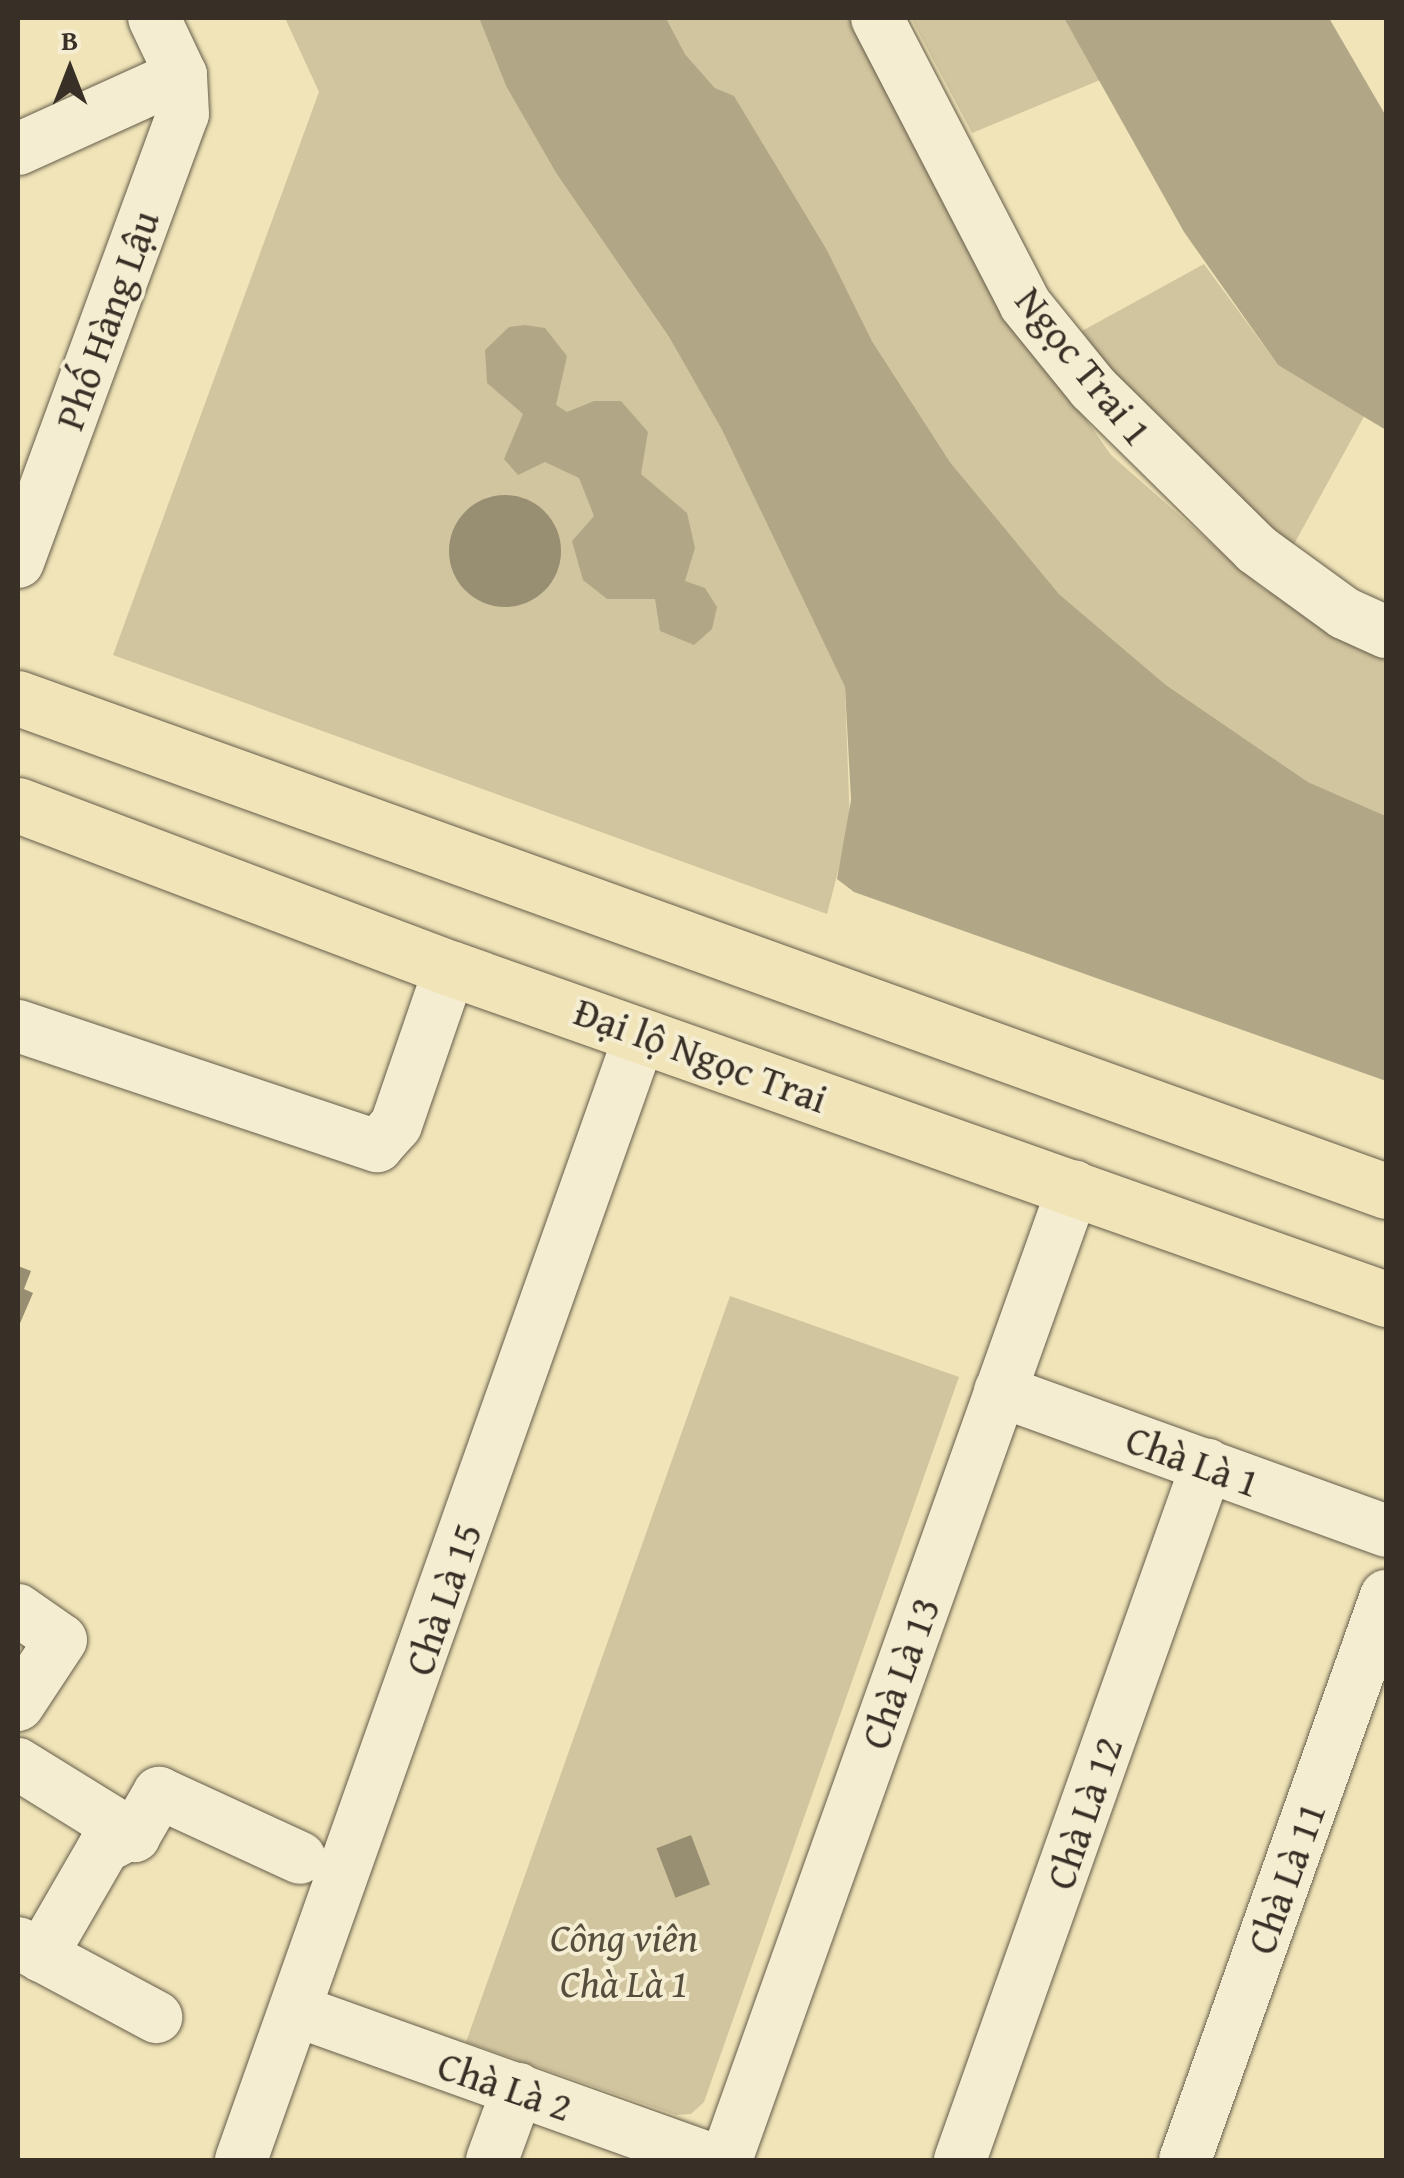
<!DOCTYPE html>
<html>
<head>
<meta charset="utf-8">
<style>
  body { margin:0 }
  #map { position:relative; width:1404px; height:2178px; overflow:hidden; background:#f0e4b8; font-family:"Gentium Book Plus",serif }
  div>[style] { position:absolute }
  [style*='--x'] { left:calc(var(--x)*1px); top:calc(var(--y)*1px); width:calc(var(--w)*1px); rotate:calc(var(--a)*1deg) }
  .green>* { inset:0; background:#d1c59f }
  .water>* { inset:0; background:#b1a786 }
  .building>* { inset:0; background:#988e72; transform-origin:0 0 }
  .round { border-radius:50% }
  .roads { filter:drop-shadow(0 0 2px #665d4a) drop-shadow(0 0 2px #665d4a) }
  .minor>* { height:52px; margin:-26px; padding:0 26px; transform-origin:26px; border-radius:26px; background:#f5edd1 }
  .major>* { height:55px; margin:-27.5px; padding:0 27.5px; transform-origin:27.5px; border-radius:27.5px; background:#f0e4b8 }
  span { translate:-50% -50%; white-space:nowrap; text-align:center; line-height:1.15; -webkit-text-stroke:8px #f5edd1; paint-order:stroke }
  .street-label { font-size:40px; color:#383026 }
  .park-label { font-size:40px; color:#574e3e; font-style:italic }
  .frame { position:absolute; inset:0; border:20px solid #383026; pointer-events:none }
  .north { position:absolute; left:20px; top:20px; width:100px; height:100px; -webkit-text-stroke:8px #f5edd1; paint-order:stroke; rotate:0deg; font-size:28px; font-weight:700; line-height:40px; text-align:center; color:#383026 }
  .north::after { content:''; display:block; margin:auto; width:35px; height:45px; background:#383026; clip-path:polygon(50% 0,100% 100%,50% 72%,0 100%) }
</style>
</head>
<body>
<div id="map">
  <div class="green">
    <div style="clip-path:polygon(285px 18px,479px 18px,506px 86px,556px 173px,669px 337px,722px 430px,845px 687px,850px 825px,827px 914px,113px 655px,319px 92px)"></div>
    <div style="clip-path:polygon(666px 18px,852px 18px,1008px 308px,1111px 455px,1261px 587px,1386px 661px,1386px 816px,1308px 782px,1166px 685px,1059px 594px,950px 462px,872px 341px,827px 250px,734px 97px,715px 88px,685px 54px)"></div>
    <div style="clip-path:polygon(911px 18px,1064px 18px,1100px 80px,972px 133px)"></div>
    <div style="clip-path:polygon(1204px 264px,1278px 365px,1366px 413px,1293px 546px,1140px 409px,1082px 331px)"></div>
    <div style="clip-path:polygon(730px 1296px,959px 1377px,704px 2102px,691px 2114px,676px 2115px,466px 2042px)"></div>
  </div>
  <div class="water">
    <div style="clip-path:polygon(479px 18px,666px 18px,685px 54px,715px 88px,734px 96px,827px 250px,872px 341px,950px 462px,1059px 594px,1166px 685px,1308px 782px,1386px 816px,1386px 1081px,854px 892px,837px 879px,851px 800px,845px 687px,722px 430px,669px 337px,556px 173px,506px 86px)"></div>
    <div style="clip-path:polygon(1064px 18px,1329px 18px,1386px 116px,1386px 430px,1278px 365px,1184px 232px)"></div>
    <div style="clip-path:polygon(525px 325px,545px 328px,567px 356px,556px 405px,567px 412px,594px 401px,621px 401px,648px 432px,641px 474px,687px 513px,695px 548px,685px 581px,705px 588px,717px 607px,712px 629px,694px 645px,660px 631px,655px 599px,607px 599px,583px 580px,572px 541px,594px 516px,579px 478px,545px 462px,518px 475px,504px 459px,523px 414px,487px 383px,485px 350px,509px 327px)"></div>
  </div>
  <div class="building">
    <div class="round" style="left:449px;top:495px;width:112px;height:112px"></div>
    <div style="clip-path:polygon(18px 1266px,31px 1271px,24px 1289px,33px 1293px,18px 1328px)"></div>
    <div style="left:691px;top:1835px;width:53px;height:37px;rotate:69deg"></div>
  </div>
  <div class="roads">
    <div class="minor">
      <div style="--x:877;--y:18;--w:322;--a:62.6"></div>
      <div style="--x:1025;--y:304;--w:108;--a:51"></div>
      <div style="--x:1093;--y:388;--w:229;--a:44.6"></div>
      <div style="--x:1256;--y:549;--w:109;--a:36"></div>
      <div style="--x:1344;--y:613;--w:46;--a:24.3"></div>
      <div style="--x:18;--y:149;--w:179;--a:-24.4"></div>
      <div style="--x:181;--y:75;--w:63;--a:-115.3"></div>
      <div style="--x:18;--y:562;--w:477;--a:-69.8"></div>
      <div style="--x:183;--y:114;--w:39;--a:-93"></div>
      <div style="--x:18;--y:1026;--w:379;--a:18.5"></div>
      <div style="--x:377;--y:1146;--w:28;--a:-48"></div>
      <div style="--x:396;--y:1125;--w:166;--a:-71"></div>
      <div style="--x:1000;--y:1391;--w:411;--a:19.9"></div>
      <div style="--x:18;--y:1610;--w:52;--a:34.9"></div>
      <div style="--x:61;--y:1640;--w:78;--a:123.5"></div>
      <div style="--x:18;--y:1764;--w:137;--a:31.8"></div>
      <div style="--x:134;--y:1836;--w:50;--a:-59.8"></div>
      <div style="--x:159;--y:1793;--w:155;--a:24.7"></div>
      <div style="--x:18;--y:1943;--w:157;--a:28.2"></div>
      <div style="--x:41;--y:1956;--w:126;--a:-60"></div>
      <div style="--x:104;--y:1847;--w:29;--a:-27"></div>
      <div style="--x:297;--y:2011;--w:441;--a:19.7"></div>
      <div style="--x:241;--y:2160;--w:1193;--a:-70.46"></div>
      <div style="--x:492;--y:2160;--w:76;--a:-69.9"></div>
      <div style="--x:726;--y:2160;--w:1034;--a:-70.34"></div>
      <div style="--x:960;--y:2160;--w:738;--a:-70.44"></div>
      <div style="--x:1185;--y:2160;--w:599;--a:-70.38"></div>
    </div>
    <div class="major">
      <div style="--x:18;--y:698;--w:1454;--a:19.82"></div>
      <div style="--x:18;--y:805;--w:462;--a:20.7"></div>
      <div style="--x:450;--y:968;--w:993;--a:19.48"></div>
    </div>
  </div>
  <div class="street-label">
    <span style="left:107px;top:320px;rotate:-70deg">Phố Hàng Lậu</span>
    <span style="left:1084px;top:366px;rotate:51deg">Ngọc Trai 1</span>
    <span style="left:701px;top:1055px;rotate:20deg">Đại lộ Ngọc Trai</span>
    <span style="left:1193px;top:1461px;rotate:20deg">Chà Là 1</span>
    <span style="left:443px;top:1599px;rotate:-71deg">Chà Là 15</span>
    <span style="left:900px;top:1673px;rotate:-70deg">Chà Là 13</span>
    <span style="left:1084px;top:1813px;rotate:-71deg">Chà Là 12</span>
    <span style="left:1286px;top:1878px;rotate:-70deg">Chà Là 11</span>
    <span style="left:505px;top:2086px;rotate:19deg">Chà Là 2</span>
  </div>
  <div class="park-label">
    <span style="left:624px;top:1960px">Công viên<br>Chà Là 1</span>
  </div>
  <div class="frame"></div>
  <div class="north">B</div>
</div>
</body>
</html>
